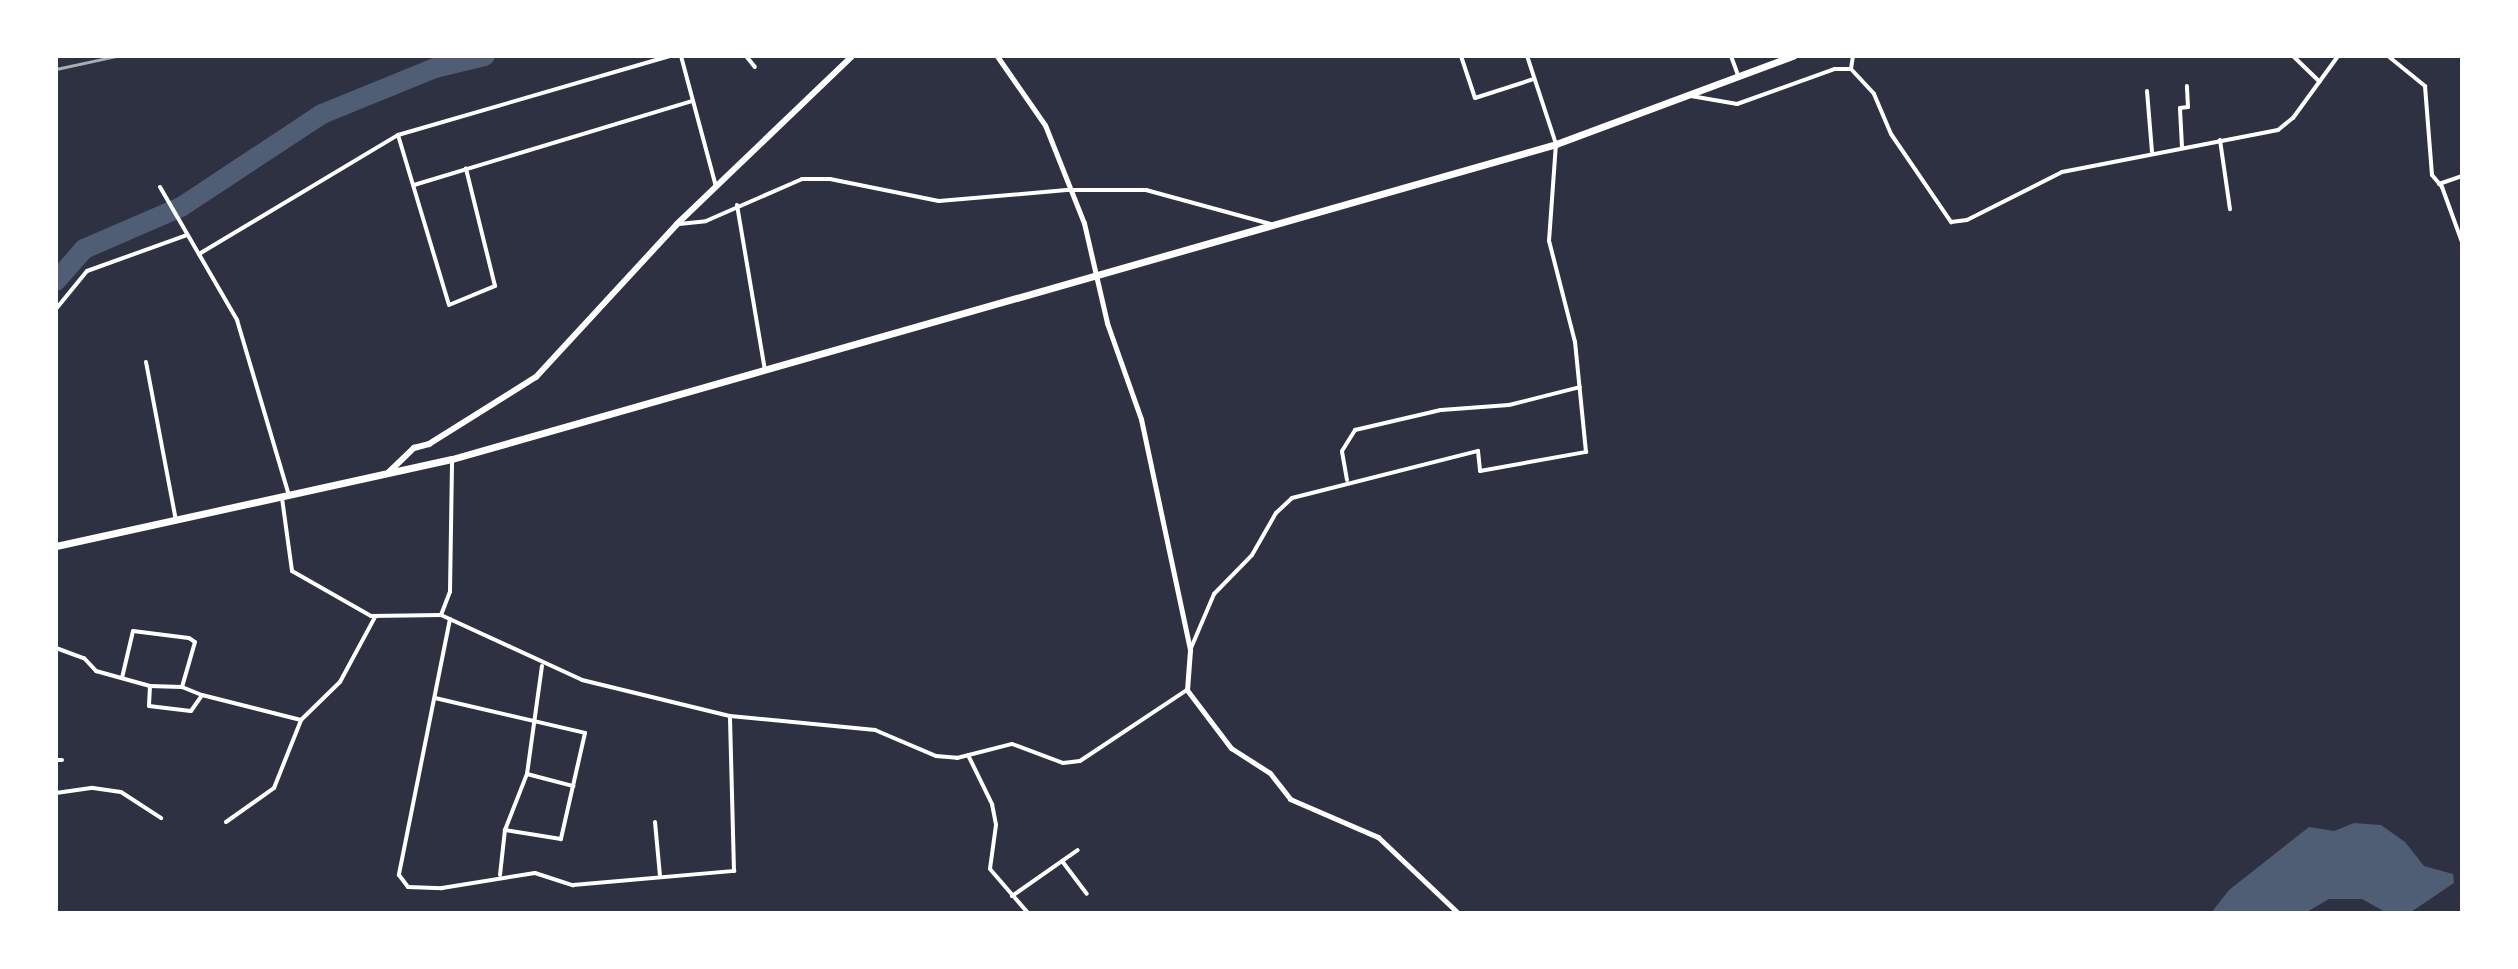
<!DOCTYPE html>
<html>
<head>
<meta charset="utf-8">
<style>
  body { margin:0 }
  #map { position:relative; width:2518px; height:969px; overflow:hidden; background:#2d3142; font-family:"Golos Text",sans-serif }
  div>[style] { position:absolute }
  [style*='--x'] { left:calc(var(--x)*1px); top:calc(var(--y)*1px); width:calc(var(--w)*1px); rotate:calc(var(--a)*1deg) }
  .water>* { inset:0; background:#4f5d75 }
  .river>* { height:20px; margin:-10px; padding:0 10px; transform-origin:10px; border-radius:10px; background:#4f5d75 }
  .minor>* { height:4px; margin:-2px; padding:0 2px; transform-origin:2px; border-radius:2px; background:#fff }
  .tertiary>* { height:5px; margin:-2.5px; padding:0 2.5px; transform-origin:2.5px; border-radius:2.5px; background:#fff }
  .secondary>* { height:6px; margin:-3px; padding:0 3px; transform-origin:3px; border-radius:3px; background:#fff }
  .trunk>* { height:7px; margin:-3.5px; padding:0 3.5px; transform-origin:3.5px; border-radius:3.5px; background:#fff }
  .rail>* { height:3px; margin:-1.5px; padding:0 1.5px; transform-origin:1.5px; border-radius:1.5px; background:#abadb3 }
  span { translate:-50% -50%; white-space:nowrap; text-align:center; line-height:1.15; -webkit-text-stroke:8px #fff; paint-order:stroke }
  .frame { position:absolute; inset:0; border:58px solid #fff; pointer-events:none }
</style>
</head>
<body>
<div id="map">
  <div class="water">
    <div style="clip-path:polygon(2354px 823px,2381px 825px,2405px 842px,2424px 866px,2453px 874px,2454px 883px,2411px 912px,2387px 913px,2362px 899px,2329px 899px,2305px 913px,2211px 913px,2229px 890px,2309px 827px,2334px 831px)"></div>
  </div>
  <div class="river">
    <div style="--x:56;--y:281;--w:43;--a:-48.8"></div>
    <div style="--x:84;--y:249;--w:106;--a:-23.4"></div>
    <div style="--x:181;--y:207;--w:169;--a:-33.4"></div>
    <div style="--x:322;--y:114;--w:122;--a:-22.2"></div>
    <div style="--x:435;--y:68;--w:51;--a:-13.5"></div>
  </div>
  <div class="minor">
    <div style="--x:681;--y:56;--w:136;--a:75"></div>
    <div style="--x:746;--y:56;--w:14;--a:51"></div>
    <div style="--x:1461;--y:56;--w:44;--a:71.6"></div>
    <div style="--x:1475;--y:98;--w:62;--a:-17.9"></div>
    <div style="--x:1731;--y:56;--w:20;--a:70"></div>
    <div style="--x:1853;--y:56;--w:13;--a:99"></div>
    <div style="--x:1851;--y:69;--w:34;--a:47"></div>
    <div style="--x:1874;--y:94;--w:43;--a:67"></div>
    <div style="--x:1891;--y:134;--w:107;--a:55.7"></div>
    <div style="--x:1951;--y:222;--w:16;--a:-7"></div>
    <div style="--x:1967;--y:220;--w:106;--a:-26.8"></div>
    <div style="--x:2062;--y:172;--w:220;--a:-11"></div>
    <div style="--x:2278;--y:130;--w:19;--a:-39"></div>
    <div style="--x:2293;--y:118;--w:77;--a:-54"></div>
    <div style="--x:2293;--y:56;--w:37;--a:44"></div>
    <div style="--x:2388;--y:56;--w:48;--a:39"></div>
    <div style="--x:2425;--y:86;--w:89;--a:85.5"></div>
    <div style="--x:2432;--y:175;--w:16;--a:50"></div>
    <div style="--x:2442;--y:187;--w:59;--a:70"></div>
    <div style="--x:2147;--y:91;--w:61;--a:85.3"></div>
    <div style="--x:1691;--y:96;--w:47;--a:9.9"></div>
    <div style="--x:1737;--y:104;--w:104;--a:-19.7"></div>
    <div style="--x:1835;--y:69;--w:16;--a:0"></div>
    <div style="--x:398;--y:135;--w:177;--a:73.3"></div>
    <div style="--x:449;--y:305;--w:50;--a:-22.4"></div>
    <div style="--x:495;--y:286;--w:121;--a:-103.9"></div>
    <div style="--x:2220;--y:140;--w:70;--a:81.8"></div>
    <div style="--x:2182;--y:147;--w:39;--a:-93"></div>
    <div style="--x:2180;--y:108;--w:8;--a:-7"></div>
    <div style="--x:2188;--y:107;--w:21;--a:-93"></div>
    <div style="--x:2439;--y:184;--w:24;--a:-19"></div>
    <div style="--x:414;--y:185;--w:291;--a:-16.8"></div>
    <div style="--x:160;--y:187;--w:154;--a:59.9"></div>
    <div style="--x:237;--y:320;--w:184;--a:73.5"></div>
    <div style="--x:737;--y:205;--w:167;--a:80.4"></div>
    <div style="--x:679;--y:224;--w:27;--a:-6"></div>
    <div style="--x:706;--y:221;--w:105;--a:-23.6"></div>
    <div style="--x:802;--y:179;--w:28;--a:0"></div>
    <div style="--x:830;--y:179;--w:111;--a:11.4"></div>
    <div style="--x:939;--y:201;--w:128;--a:-4.9"></div>
    <div style="--x:1067;--y:190;--w:79;--a:0"></div>
    <div style="--x:1146;--y:190;--w:129;--a:15.3"></div>
    <div style="--x:199;--y:254;--w:232;--a:-30.9"></div>
    <div style="--x:398;--y:135;--w:283;--a:-16.2"></div>
    <div style="--x:56;--y:309;--w:49;--a:-50.8"></div>
    <div style="--x:87;--y:271;--w:106;--a:-19.8"></div>
    <div style="--x:146;--y:362;--w:162;--a:79.3"></div>
    <div style="--x:1347;--y:480;--w:29;--a:-100"></div>
    <div style="--x:1342;--y:451;--w:25;--a:-58"></div>
    <div style="--x:1355;--y:430;--w:88;--a:-13.1"></div>
    <div style="--x:1441;--y:410;--w:68;--a:-4.2"></div>
    <div style="--x:1509;--y:405;--w:73;--a:-14.2"></div>
    <div style="--x:282;--y:498;--w:74;--a:82.2"></div>
    <div style="--x:292;--y:571;--w:91;--a:29.7"></div>
    <div style="--x:371;--y:616;--w:70;--a:-0.8"></div>
    <div style="--x:441;--y:615;--w:155;--a:24.7"></div>
    <div style="--x:582;--y:680;--w:152;--a:13.7"></div>
    <div style="--x:730;--y:716;--w:146;--a:5.5"></div>
    <div style="--x:875;--y:730;--w:66;--a:23.1"></div>
    <div style="--x:936;--y:756;--w:21;--a:5"></div>
    <div style="--x:957;--y:758;--w:57;--a:-14.3"></div>
    <div style="--x:1012;--y:744;--w:54;--a:20.4"></div>
    <div style="--x:1063;--y:763;--w:17;--a:-7"></div>
    <div style="--x:1080;--y:761;--w:128;--a:-33.6"></div>
    <div style="--x:441;--y:615;--w:25;--a:-69"></div>
    <div style="--x:450;--y:592;--w:133;--a:-89.1"></div>
    <div style="--x:450;--y:619;--w:261;--a:101.3"></div>
    <div style="--x:399;--y:875;--w:15;--a:53"></div>
    <div style="--x:408;--y:887;--w:34;--a:2"></div>
    <div style="--x:442;--y:888;--w:94;--a:-9.2"></div>
    <div style="--x:535;--y:873;--w:40;--a:18"></div>
    <div style="--x:573;--y:885;--w:162;--a:-5"></div>
    <div style="--x:734;--y:871;--w:155;--a:-91.5"></div>
    <div style="--x:56;--y:648;--w:30;--a:20"></div>
    <div style="--x:84;--y:658;--w:18;--a:47"></div>
    <div style="--x:96;--y:671;--w:56;--a:15.5"></div>
    <div style="--x:150;--y:686;--w:20;--a:93"></div>
    <div style="--x:149;--y:706;--w:42;--a:6.8"></div>
    <div style="--x:191;--y:711;--w:19;--a:-55"></div>
    <div style="--x:202;--y:695;--w:102;--a:14.2"></div>
    <div style="--x:1191;--y:648;--w:59;--a:-66.9"></div>
    <div style="--x:1214;--y:594;--w:54;--a:-45.7"></div>
    <div style="--x:1252;--y:555;--w:48;--a:-60.3"></div>
    <div style="--x:1276;--y:513;--w:22;--a:-43"></div>
    <div style="--x:1292;--y:498;--w:192;--a:-14.2"></div>
    <div style="--x:1478;--y:451;--w:20;--a:84"></div>
    <div style="--x:1480;--y:471;--w:108;--a:-10.2"></div>
    <div style="--x:1586;--y:452;--w:111;--a:-95.7"></div>
    <div style="--x:1575;--y:342;--w:104;--a:-104.4"></div>
    <div style="--x:1549;--y:241;--w:97;--a:-85.9"></div>
    <div style="--x:1556;--y:144;--w:93;--a:-108.2"></div>
    <div style="--x:122;--y:678;--w:48;--a:-76.8"></div>
    <div style="--x:133;--y:631;--w:56;--a:7.1"></div>
    <div style="--x:189;--y:638;--w:7;--a:34"></div>
    <div style="--x:195;--y:642;--w:47;--a:106.1"></div>
    <div style="--x:150;--y:686;--w:32;--a:2"></div>
    <div style="--x:182;--y:687;--w:22;--a:22"></div>
    <div style="--x:435;--y:698;--w:154;--a:13.1"></div>
    <div style="--x:585;--y:733;--w:109;--a:102.8"></div>
    <div style="--x:561;--y:839;--w:57;--a:-170.9"></div>
    <div style="--x:968;--y:755;--w:55;--a:63.9"></div>
    <div style="--x:992;--y:804;--w:21;--a:79"></div>
    <div style="--x:996;--y:825;--w:44;--a:97.8"></div>
    <div style="--x:990;--y:869;--w:58;--a:49.2"></div>
    <div style="--x:56;--y:760;--w:6;--a:0"></div>
    <div style="--x:527;--y:774;--w:48;--a:14.6"></div>
    <div style="--x:56;--y:793;--w:37;--a:-8"></div>
    <div style="--x:93;--y:788;--w:28;--a:8"></div>
    <div style="--x:121;--y:792;--w:48;--a:33"></div>
    <div style="--x:226;--y:822;--w:59;--a:-35.3"></div>
    <div style="--x:274;--y:788;--w:73;--a:-68.3"></div>
    <div style="--x:301;--y:720;--w:54;--a:-44.3"></div>
    <div style="--x:340;--y:682;--w:74;--a:-61.7"></div>
    <div style="--x:655;--y:822;--w:54;--a:84.7"></div>
    <div style="--x:1062;--y:861;--w:41;--a:52.9"></div>
    <div style="--x:500;--y:875;--w:45;--a:-83.7"></div>
    <div style="--x:505;--y:830;--w:60;--a:-68.6"></div>
    <div style="--x:527;--y:774;--w:109;--a:-82.1"></div>
    <div style="--x:1012;--y:896;--w:80;--a:-34.9"></div>
  </div>
  <div class="tertiary">
    <div style="--x:997;--y:56;--w:84;--a:55.2"></div>
    <div style="--x:1045;--y:125;--w:105;--a:68.3"></div>
    <div style="--x:1084;--y:223;--w:103;--a:77"></div>
    <div style="--x:1107;--y:323;--w:102;--a:70.5"></div>
    <div style="--x:1141;--y:419;--w:236;--a:78"></div>
    <div style="--x:1190;--y:650;--w:40;--a:94.3"></div>
    <div style="--x:1187;--y:690;--w:73;--a:52.8"></div>
    <div style="--x:1231;--y:748;--w:46;--a:32.7"></div>
    <div style="--x:1270;--y:773;--w:33;--a:52"></div>
    <div style="--x:1290;--y:799;--w:96;--a:23.4"></div>
    <div style="--x:1378;--y:837;--w:110;--a:43.5"></div>
  </div>
  <div class="secondary">
    <div style="--x:389;--y:472;--w:35;--a:-44"></div>
    <div style="--x:414;--y:448;--w:16;--a:-15"></div>
    <div style="--x:429;--y:444;--w:126;--a:-32.1"></div>
    <div style="--x:536;--y:377;--w:208;--a:-47.3"></div>
    <div style="--x:677;--y:224;--w:243;--a:-43.8"></div>
  </div>
  <div class="trunk">
    <div style="--x:56;--y:546;--w:405;--a:-12.4"></div>
    <div style="--x:452;--y:459;--w:1148;--a:-15.92"></div>
    <div style="--x:1556;--y:144;--w:253;--a:-20.4"></div>
  </div>
  <div class="rail">
    <div style="--x:56;--y:69;--w:61;--a:-12.2"></div>
  </div>
  <div class="frame"></div>
</div>
</body>
</html>
